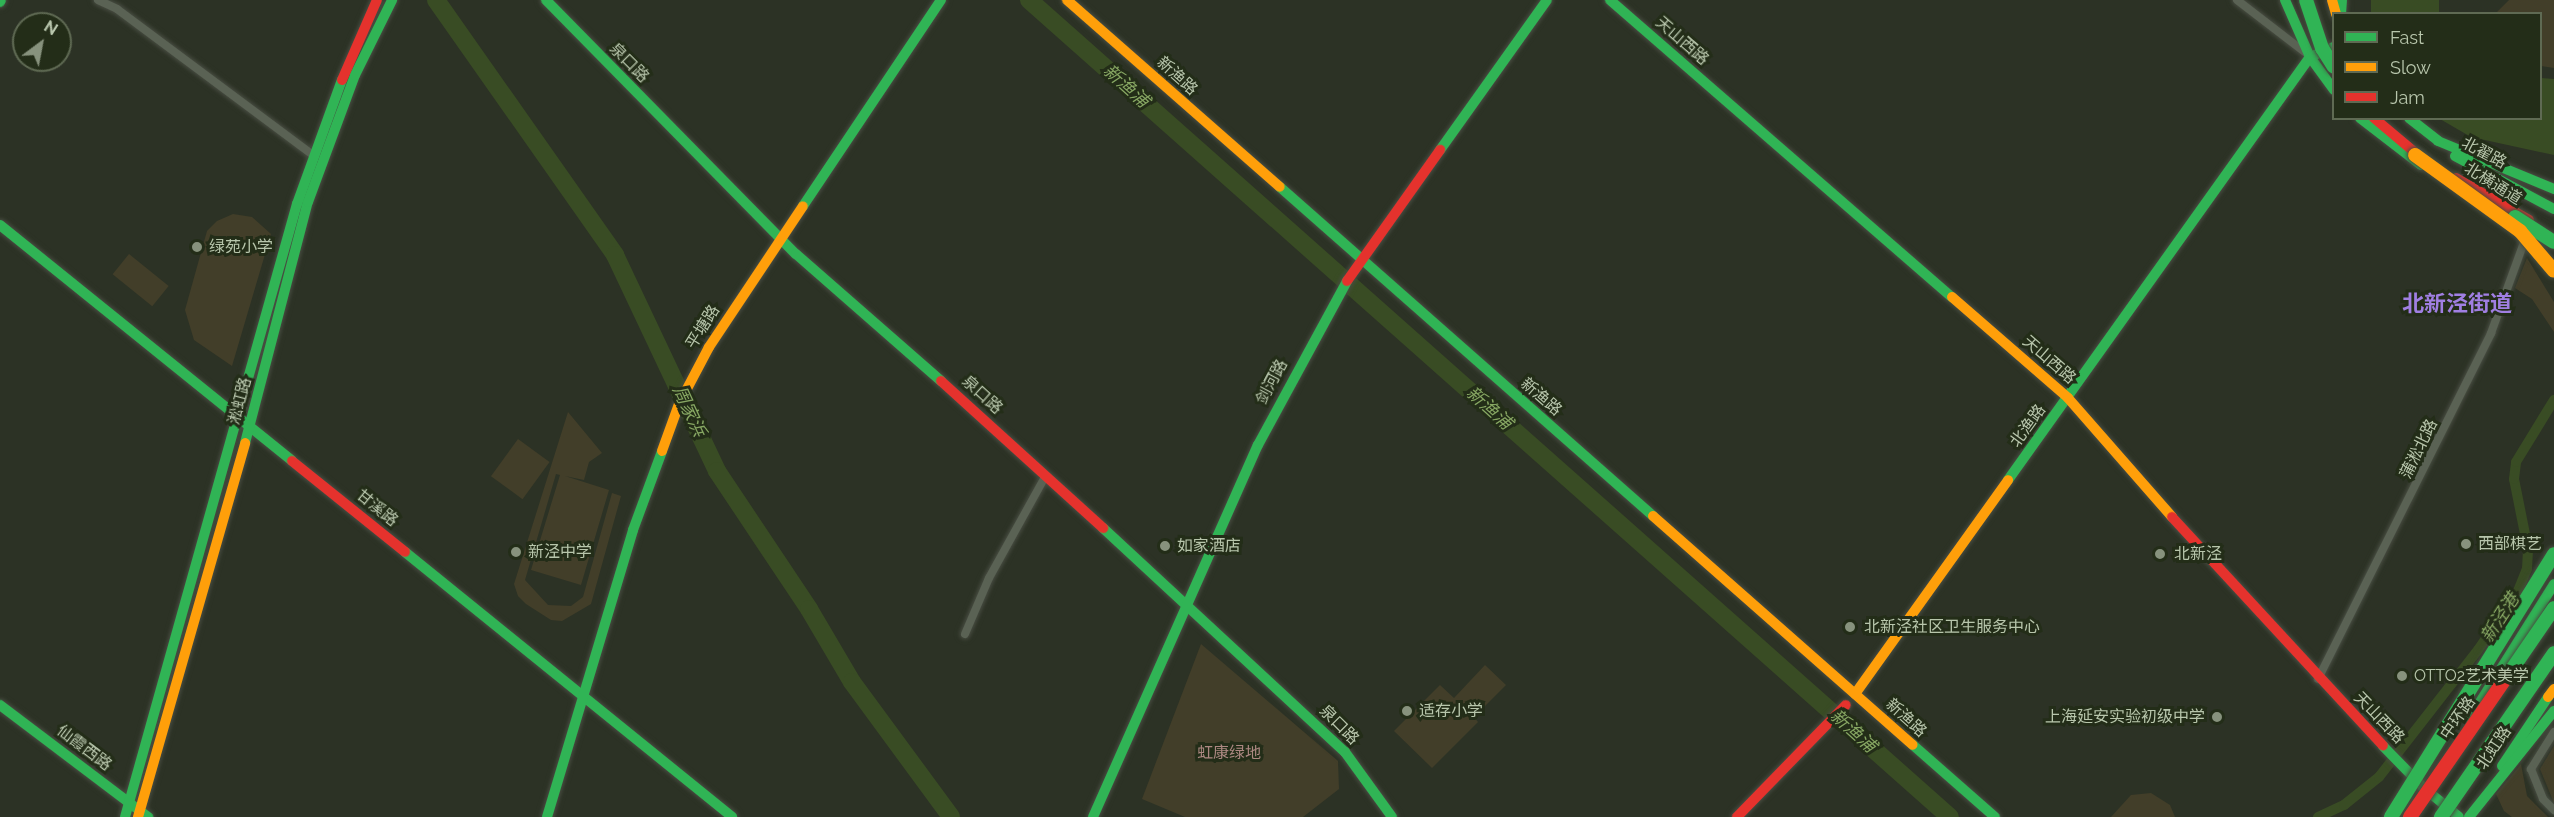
<!DOCTYPE html>
<html>
<head>
<meta charset="utf-8">
<style>
  body { margin:0 }
  #map { position:relative; width:2554px; height:817px; overflow:hidden; background:#2c3225; font-family:Raleway,"Noto Sans SC",sans-serif }
  div>[style] { position:absolute }
  [style*='--x'] { left:calc(var(--x)*1px); top:calc(var(--y)*1px); width:calc(var(--w)*1px); rotate:calc(var(--a)*1deg) }
  .green>* { inset:0; background:#423e29; transform-origin:0 0 }
  .water>* { inset:0; background:#394c24; transform-origin:0 0 }
  .canal>* { height:10px; margin:-5px; padding:0 5px; transform-origin:5px; border-radius:5px; background:#394c24 }
  .river>* { height:18px; margin:-9px; padding:0 9px; transform-origin:9px; border-radius:9px; background:#394c24 }
  .roads { filter:drop-shadow(0 0 2px #484d42) drop-shadow(0 0 2px #484d42) }
  .street>* { height:8px; margin:-4px; padding:0 4px; transform-origin:4px; border-radius:4px; background:#5a6254 }
  .fast>* { height:10px; margin:-5px; padding:0 5px; transform-origin:5px; border-radius:5px; background:#30b455 }
  .slow>* { height:10px; margin:-5px; padding:0 5px; transform-origin:5px; border-radius:5px; background:#ff9f0a }
  .jam>* { height:10px; margin:-5px; padding:0 5px; transform-origin:5px; border-radius:5px; background:#e5322d }
  .bridges { filter:drop-shadow(0 0 2px #484e41) drop-shadow(0 0 2px #484e41) }
  .fast-bridge>* { height:14px; margin:-7px; padding:0 7px; transform-origin:7px; border-radius:7px; background:#30b455 }
  .slow-bridge>* { height:14px; margin:-7px; padding:0 7px; transform-origin:7px; border-radius:7px; background:#ff9f0a }
  .jam-bridge>* { height:14px; margin:-7px; padding:0 7px; transform-origin:7px; border-radius:7px; background:#e5322d }
  .dots>* { width:16px; height:16px; translate:-50% -50%; box-sizing:border-box; border:3px solid #232d18; border-radius:50% }
  span { translate:-50% -50%; white-space:nowrap; text-align:center; line-height:1.15; -webkit-text-stroke:6px #232d18; paint-order:stroke }
  .street-label { font-size:16px; color:#b8c6ac }
  .poi-label { font-size:16px; color:#b8c6ac }
  .left { translate:0 -50%; text-align:left }
  .right { translate:-100% -50%; text-align:right }
  .park-label { font-size:16px; color:#ac8882 }
  .water-label { font-size:18px; color:#87a763; font-style:italic }
  .district-label { font-size:22px; color:#a07fe2; font-weight:700 }
  .legend { position:absolute; left:2332px; top:12px; width:210px; height:108px; box-sizing:border-box; background:#232d18; border:2px solid #5f6a53; margin:0; padding:8px 10px; list-style:none; font-size:18px; color:#b8c6ac }
  .legend li { display:flex; align-items:center; gap:12px; height:30px }
  .legend b { width:30px; border:2px solid #5f6a53 }
  .north { position:absolute; left:12px; top:12px; width:60px; height:60px; box-sizing:border-box; background:#232d18; border:2px solid #5f6a53; border-radius:50%; rotate:32deg; font-size:16px; font-weight:700; line-height:24px; text-align:center; color:#b8c6ac }
  .north::after { content:''; display:block; margin:auto; width:21px; height:27px; background:#87927d; clip-path:polygon(50% 0,100% 100%,50% 72%,0 100%) }
</style>
</head>
<body>
<div id="map">
  <div class="green">
    <div style="clip-path:polygon(2509px 0,2554px 0,2554px 68px,2541px 66px,2540px 14px,2496px 13px)"></div>
    <div style="clip-path:polygon(233px 214px,252px 217px,271px 234px,232px 366px,194px 340px,185px 310px,207px 231px,217px 221px)"></div>
    <div style="left:129px;top:254px;width:51px;height:26px;rotate:39deg"></div>
    <div style="clip-path:polygon(2527px 258px,2554px 302px,2554px 332px,2532px 299px,2515px 288px)"></div>
    <div style="clip-path:polygon(568px 412px,602px 453px,589px 462px,584px 480px,565px 476px,609px 490px,581px 585px,531px 570px,560px 475px,556px 474px,525px 580px,548px 605px,571px 606px,583px 597px,612px 493px,621px 496px,591px 604px,562px 621px,551px 620px,526px 604px,518px 596px,514px 584px)"></div>
    <div style="left:518px;top:439px;width:39px;height:46px;rotate:36deg"></div>
    <div style="clip-path:polygon(1201px 644px,1338px 761px,1339px 789px,1303px 817px,1185px 817px,1142px 799px)"></div>
    <div style="clip-path:polygon(1485px 665px,1506px 685px,1474px 717px,1478px 722px,1432px 768px,1394px 731px,1440px 685px,1454px 698px)"></div>
    <div style="clip-path:polygon(2554px 746px,2554px 803px,2540px 769px)"></div>
    <div style="clip-path:polygon(2521px 764px,2527px 796px,2548px 817px,2512px 817px,2504px 811px,2496px 794px)"></div>
    <div style="clip-path:polygon(2151px 793px,2170px 805px,2175px 817px,2111px 817px,2131px 795px)"></div>
  </div>
  <div class="water">
    <div style="left:2371px;top:0;width:68px;height:13px"></div>
    <div style="clip-path:polygon(2541px 78px,2554px 79px,2554px 155px,2471px 137px,2440px 119px,2540px 118px)"></div>
  </div>
  <div class="canal">
    <div style="--x:2318;--y:817;--w:29;--a:-25"></div>
    <div style="--x:2344;--y:805;--w:45;--a:-38.7"></div>
    <div style="--x:2379;--y:777;--w:161;--a:-52.1"></div>
    <div style="--x:2478;--y:650;--w:71;--a:-55.9"></div>
    <div style="--x:2518;--y:591;--w:24;--a:-68"></div>
    <div style="--x:2527;--y:569;--w:20;--a:-87"></div>
    <div style="--x:2528;--y:549;--w:71;--a:-101.3"></div>
    <div style="--x:2514;--y:479;--w:17;--a:-83"></div>
    <div style="--x:2516;--y:462;--w:73;--a:-58.5"></div>
  </div>
  <div class="river">
    <div style="--x:436;--y:0;--w:312;--a:54.9"></div>
    <div style="--x:615;--y:255;--w:239;--a:64.7"></div>
    <div style="--x:717;--y:471;--w:166;--a:56.3"></div>
    <div style="--x:809;--y:609;--w:85;--a:59.5"></div>
    <div style="--x:852;--y:682;--w:167;--a:53.7"></div>
    <div style="--x:1029;--y:0;--w:1231;--a:41.58"></div>
  </div>
  <div class="roads">
    <div class="street">
      <div style="--x:98;--y:0;--w:21;--a:25"></div>
      <div style="--x:117;--y:9;--w:246;--a:36.7"></div>
      <div style="--x:2237;--y:0;--w:88;--a:37.6"></div>
      <div style="--x:965;--y:634;--w:61;--a:-66.8"></div>
      <div style="--x:989;--y:578;--w:115;--a:-61"></div>
      <div style="--x:2318;--y:679;--w:387;--a:-63.4"></div>
      <div style="--x:2491;--y:333;--w:102;--a:-70"></div>
      <div style="--x:2554;--y:732;--w:44;--a:121.9"></div>
      <div style="--x:2531;--y:769;--w:32;--a:68"></div>
      <div style="--x:2543;--y:799;--w:16;--a:45"></div>
    </div>
    <div class="fast">
      <div style="--x:546;--y:0;--w:356;--a:45.5"></div>
      <div style="--x:796;--y:254;--w:193;--a:41.2"></div>
      <div style="--x:1610;--y:0;--w:453;--a:41"></div>
      <div style="--x:2285;--y:0;--w:62;--a:66.3"></div>
      <div style="--x:2310;--y:57;--w:41;--a:54"></div>
      <div style="--x:0;--y:2;--w:2;--a:-63"></div>
      <div style="--x:2341;--y:14;--w:14;--a:-86"></div>
      <div style="--x:2360;--y:118;--w:77;--a:37.6"></div>
      <div style="--x:2409;--y:118;--w:37;--a:38"></div>
      <div style="--x:2438;--y:141;--w:126;--a:22.5"></div>
      <div style="--x:1440;--y:150;--w:184;--a:-54.5"></div>
      <div style="--x:2455;--y:156;--w:112;--a:28.2"></div>
      <div style="--x:1280;--y:187;--w:497;--a:41.4"></div>
      <div style="--x:803;--y:206;--w:248;--a:-56.2"></div>
      <div style="--x:0;--y:225;--w:375;--a:38.9"></div>
      <div style="--x:245;--y:443;--w:249;--a:-75.4"></div>
      <div style="--x:308;--y:202;--w:135;--a:-69.7"></div>
      <div style="--x:355;--y:75;--w:84;--a:-63.7"></div>
      <div style="--x:2008;--y:480;--w:520;--a:-54.48"></div>
      <div style="--x:2310;--y:57;--w:26;--a:-23"></div>
      <div style="--x:1103;--y:528;--w:330;--a:42.8"></div>
      <div style="--x:1345;--y:752;--w:80;--a:54.1"></div>
      <div style="--x:405;--y:552;--w:421;--a:39"></div>
      <div style="--x:0;--y:705;--w:186;--a:37.1"></div>
      <div style="--x:2470;--y:718;--w:158;--a:-57.9"></div>
      <div style="--x:1913;--y:745;--w:109;--a:41.3"></div>
      <div style="--x:2383;--y:746;--w:59;--a:45.7"></div>
      <div style="--x:2502;--y:766;--w:83;--a:-56.3"></div>
      <div style="--x:2424;--y:788;--w:45;--a:39.6"></div>
      <div style="--x:125;--y:817;--w:637;--a:-74.33"></div>
      <div style="--x:297;--y:204;--w:132;--a:-70.1"></div>
      <div style="--x:547;--y:817;--w:300;--a:-73.3"></div>
      <div style="--x:633;--y:530;--w:84;--a:-69.8"></div>
      <div style="--x:1093;--y:817;--w:407;--a:-66.1"></div>
      <div style="--x:1258;--y:445;--w:187;--a:-61.5"></div>
      <div style="--x:2469;--y:817;--w:136;--a:-51.3"></div>
    </div>
    <div class="slow">
      <div style="--x:1067;--y:0;--w:283;--a:41.3"></div>
      <div style="--x:2332;--y:0;--w:15;--a:74"></div>
      <div style="--x:1952;--y:297;--w:154;--a:41"></div>
      <div style="--x:2068;--y:398;--w:158;--a:48.8"></div>
      <div style="--x:662;--y:451;--w:50;--a:-70.1"></div>
      <div style="--x:679;--y:404;--w:64;--a:-62.2"></div>
      <div style="--x:709;--y:347;--w:169;--a:-56.3"></div>
      <div style="--x:1653;--y:516;--w:346;--a:41.4"></div>
      <div style="--x:1855;--y:694;--w:263;--a:-54.4"></div>
      <div style="--x:2548;--y:697;--w:10;--a:-53"></div>
      <div style="--x:138;--y:817;--w:389;--a:-74"></div>
    </div>
    <div class="jam">
      <div style="--x:342;--y:80;--w:87;--a:-66.4"></div>
      <div style="--x:2374;--y:118;--w:67;--a:40.1"></div>
      <div style="--x:2456;--y:178;--w:84;--a:29.9"></div>
      <div style="--x:1347;--y:281;--w:161;--a:-54.6"></div>
      <div style="--x:941;--y:381;--w:219;--a:42.2"></div>
      <div style="--x:292;--y:461;--w:145;--a:38.8"></div>
      <div style="--x:2172;--y:517;--w:311;--a:47.3"></div>
      <div style="--x:1737;--y:817;--w:156;--a:-45.8"></div>
    </div>
  </div>
  <div class="bridges">
    <div class="fast-bridge">
      <div style="--x:2306;--y:0;--w:51;--a:71.6"></div>
      <div style="--x:2322;--y:48;--w:22;--a:58"></div>
      <div style="--x:2515;--y:217;--w:46;--a:32.7"></div>
      <div style="--x:2508;--y:675;--w:81;--a:-55.5"></div>
      <div style="--x:2391;--y:817;--w:309;--a:-58.2"></div>
      <div style="--x:2441;--y:817;--w:199;--a:-55.4"></div>
    </div>
    <div class="slow-bridge">
      <div style="--x:2415;--y:155;--w:130;--a:35.9"></div>
      <div style="--x:2520;--y:231;--w:52;--a:49.6"></div>
    </div>
    <div class="jam-bridge">
      <div style="--x:2410;--y:817;--w:173;--a:-55.4"></div>
    </div>
  </div>
  <div class="dots">
    <div style="left:197px;top:247px;background:#87927d"></div>
    <div style="left:2466px;top:544px;background:#87927d"></div>
    <div style="left:1165px;top:546px;background:#87927d"></div>
    <div style="left:516px;top:552px;background:#87927d"></div>
    <div style="left:2160px;top:554px;background:#87927d"></div>
    <div style="left:1850px;top:627px;background:#87927d"></div>
    <div style="left:2402px;top:676px;background:#87927d"></div>
    <div style="left:1407px;top:711px;background:#87927d"></div>
    <div style="left:2217px;top:717px;background:#87927d"></div>
  </div>
  <div class="street-label">
    <span style="left:1682px;top:41px;rotate:41deg">天山西路</span>
    <span style="left:629px;top:63px;rotate:45deg">泉口路</span>
    <span style="left:1177px;top:76px;rotate:42deg">新渔路</span>
    <span style="left:2484px;top:153px;rotate:28deg">北翟路</span>
    <span style="left:2493px;top:184px;rotate:32deg">北横通道</span>
    <span style="left:703px;top:327px;rotate:-58deg">平塘路</span>
    <span style="left:2049px;top:360px;rotate:41deg">天山西路</span>
    <span style="left:1272px;top:382px;rotate:-62deg">剑河路</span>
    <span style="left:982px;top:395px;rotate:42deg">泉口路</span>
    <span style="left:1541px;top:397px;rotate:41deg">新渔路</span>
    <span style="left:240px;top:401px;rotate:-75deg">淞虹路</span>
    <span style="left:2028px;top:426px;rotate:-54deg">北渔路</span>
    <span style="left:2419px;top:449px;rotate:-64deg">蒲淞北路</span>
    <span style="left:377px;top:508px;rotate:39deg">甘溪路</span>
    <span style="left:1906px;top:718px;rotate:42deg">新渔路</span>
    <span style="left:2379px;top:718px;rotate:46deg">天山西路</span>
    <span style="left:2458px;top:718px;rotate:-55deg">中环路</span>
    <span style="left:1339px;top:725px;rotate:45deg">泉口路</span>
    <span style="left:84px;top:748px;rotate:37deg">仙霞西路</span>
    <span style="left:2494px;top:748px;rotate:-56deg">北虹路</span>
  </div>
  <div class="poi-label">
    <span class="left" style="left:209px;top:247px">绿苑小学</span>
    <span class="left" style="left:2478px;top:544px">西部棋艺</span>
    <span class="left" style="left:1177px;top:546px">如家酒店</span>
    <span class="left" style="left:528px;top:552px">新泾中学</span>
    <span class="left" style="left:2174px;top:554px">北新泾</span>
    <span class="left" style="left:1864px;top:627px">北新泾社区卫生服务中心</span>
    <span class="left" style="left:2414px;top:676px">OTTO2艺术美学</span>
    <span class="left" style="left:1419px;top:711px">适存小学</span>
    <span class="right" style="left:2205px;top:717px">上海延安实验初级中学</span>
  </div>
  <div class="park-label">
    <span style="left:1229px;top:753px">虹康绿地</span>
  </div>
  <div class="water-label">
    <span style="left:1126px;top:86px;rotate:42deg">新渔浦</span>
    <span style="left:1489px;top:408px;rotate:42deg">新渔浦</span>
    <span style="left:689px;top:411px;rotate:65deg">周家浜</span>
    <span style="left:2500px;top:618px;rotate:-57deg">新泾港</span>
    <span style="left:1853px;top:731px;rotate:42deg">新渔浦</span>
  </div>
  <div class="district-label">
    <span style="left:2457px;top:304px">北新泾街道</span>
  </div>
  <ul class="legend">
  <li><b style="height:8px;background:#30b455"></b>Fast</li>
  <li><b style="height:8px;background:#ff9f0a"></b>Slow</li>
  <li><b style="height:8px;background:#e5322d"></b>Jam</li>
  </ul>
  <div class="north">N</div>
</div>
</body>
</html>
